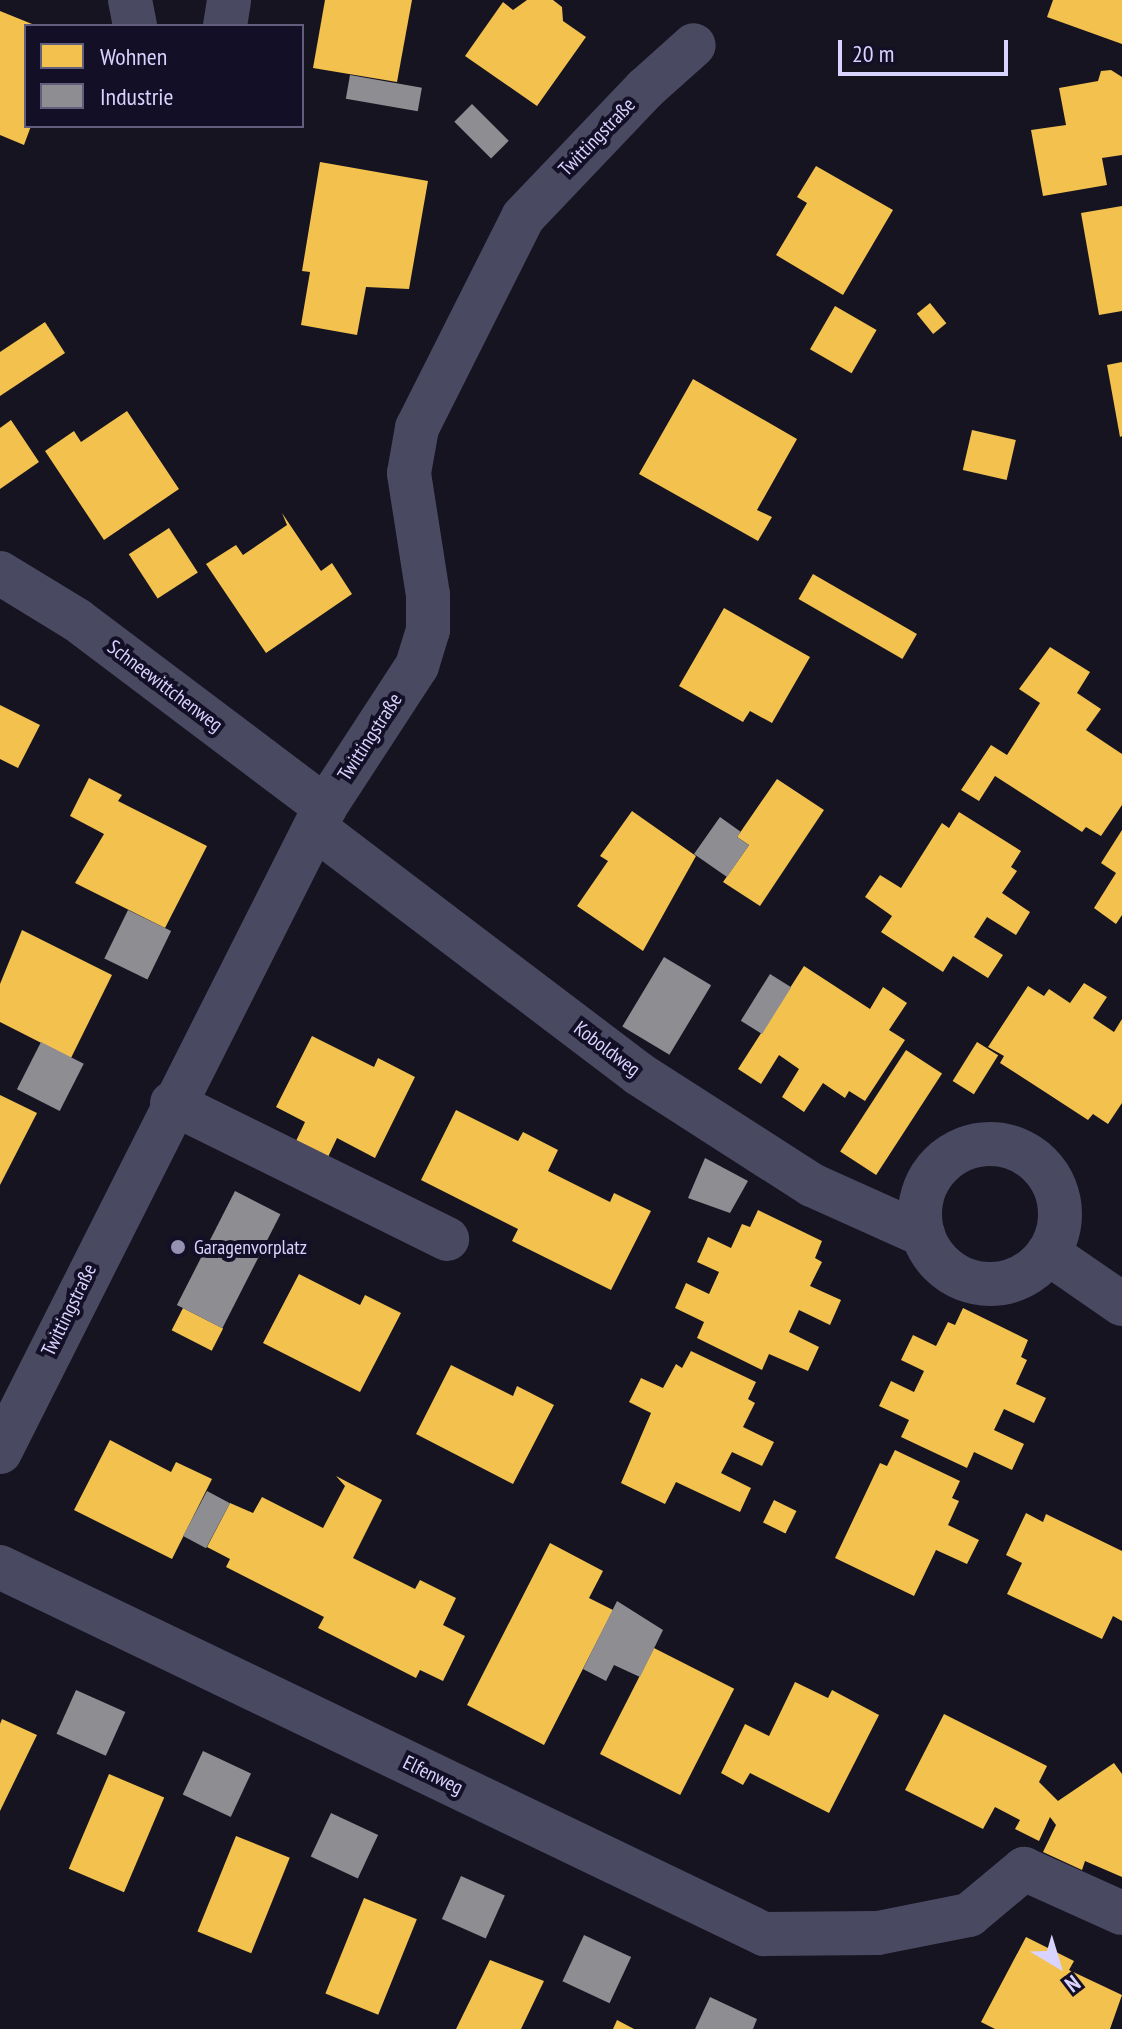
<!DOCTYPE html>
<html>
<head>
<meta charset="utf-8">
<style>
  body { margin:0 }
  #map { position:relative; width:1122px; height:2029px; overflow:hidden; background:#161421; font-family:"PT Sans Narrow",sans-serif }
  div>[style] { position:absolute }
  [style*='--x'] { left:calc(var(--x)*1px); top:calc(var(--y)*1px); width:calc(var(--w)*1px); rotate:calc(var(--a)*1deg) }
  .homes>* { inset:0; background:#f2c14e; transform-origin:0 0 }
  .industry>* { inset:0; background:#8d8d92; transform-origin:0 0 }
  .minor>* { height:44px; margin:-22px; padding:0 22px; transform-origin:22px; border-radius:22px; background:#4a4962 }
  .minor>.ring { margin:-22px; padding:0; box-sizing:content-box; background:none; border:44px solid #4a4962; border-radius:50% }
  .dots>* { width:22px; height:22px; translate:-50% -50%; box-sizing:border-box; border:4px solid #130f26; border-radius:50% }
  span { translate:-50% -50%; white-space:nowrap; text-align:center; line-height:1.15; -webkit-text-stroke:8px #130f26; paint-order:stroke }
  .street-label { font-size:20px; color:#d9d4ff }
  .poi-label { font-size:20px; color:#d9d4ff }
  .left { translate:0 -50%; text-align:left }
  .legend { position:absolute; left:24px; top:24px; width:280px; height:104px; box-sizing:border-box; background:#130f26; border:2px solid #625e7d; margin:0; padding:10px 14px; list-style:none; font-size:24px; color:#d9d4ff }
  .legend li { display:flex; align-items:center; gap:16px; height:40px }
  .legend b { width:40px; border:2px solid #625e7d }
  .north { position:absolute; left:1018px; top:1925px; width:80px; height:80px; -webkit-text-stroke:6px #130f26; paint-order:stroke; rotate:142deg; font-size:22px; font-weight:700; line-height:32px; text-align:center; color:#d9d4ff }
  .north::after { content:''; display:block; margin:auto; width:28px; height:36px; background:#d9d4ff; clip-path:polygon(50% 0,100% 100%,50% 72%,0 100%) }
  .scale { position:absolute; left:838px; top:40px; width:170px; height:36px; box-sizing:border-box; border:4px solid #d9d4ff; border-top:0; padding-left:10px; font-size:24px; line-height:28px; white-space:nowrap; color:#d9d4ff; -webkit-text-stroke:6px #130f26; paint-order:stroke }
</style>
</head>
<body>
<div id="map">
  <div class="homes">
    <div style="clip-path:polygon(325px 0,412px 0,397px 82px,313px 68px)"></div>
    <div style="clip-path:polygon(527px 0,553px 0,562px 7px,563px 21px,586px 37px,537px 106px,465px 56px,503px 2px,513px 10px)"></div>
    <div style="clip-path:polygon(1053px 0,1122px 0,1122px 44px,1047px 17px)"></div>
    <div style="clip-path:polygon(0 11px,37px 26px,26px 26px,26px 126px,31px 126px,24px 145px,0 135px)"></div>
    <div style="clip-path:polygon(1111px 70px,1122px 77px,1122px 155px,1102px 158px,1107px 185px,1043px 196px,1031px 130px,1066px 125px,1059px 88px,1098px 81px,1101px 71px)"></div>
    <div style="clip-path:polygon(320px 162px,428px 181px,409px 289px,366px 287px,357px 335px,301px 325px,310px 272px,302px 271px)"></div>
    <div style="clip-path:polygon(816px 166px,893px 210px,843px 295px,776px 255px,807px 203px,797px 197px)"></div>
    <div style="clip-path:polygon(1122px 206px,1122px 311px,1099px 315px,1081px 213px)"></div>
    <div style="left:930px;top:303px;width:26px;height:17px;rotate:51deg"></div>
    <div style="left:835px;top:306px;width:48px;height:50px;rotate:30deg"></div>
    <div style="clip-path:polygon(45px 322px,65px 353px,0 396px,0 352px)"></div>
    <div style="clip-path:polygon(1122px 362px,1122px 436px,1120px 437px,1107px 365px)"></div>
    <div style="clip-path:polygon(693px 379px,797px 439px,757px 510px,772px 517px,758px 541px,639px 474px)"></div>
    <div style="clip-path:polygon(127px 411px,179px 489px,104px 540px,45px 451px,74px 431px,81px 442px)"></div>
    <div style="clip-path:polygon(11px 420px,39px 462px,0 489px,0 428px)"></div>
    <div style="left:972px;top:430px;width:45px;height:41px;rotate:13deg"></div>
    <div style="clip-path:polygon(282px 513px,321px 571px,332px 563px,352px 594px,266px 653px,206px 564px,236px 545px,243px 555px,287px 525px)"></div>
    <div style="left:169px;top:528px;width:53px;height:48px;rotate:57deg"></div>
    <div style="left:813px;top:574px;width:120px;height:29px;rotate:30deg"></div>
    <div style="clip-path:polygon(724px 608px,810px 657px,772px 723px,750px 711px,743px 722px,679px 686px)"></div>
    <div style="clip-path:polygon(1050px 647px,1090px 672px,1077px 693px,1101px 709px,1086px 730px,1122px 754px,1122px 805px,1101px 836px,1086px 827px,1082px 832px,995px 776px,979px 801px,961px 790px,991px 745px,1007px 755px,1040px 703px,1019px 689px)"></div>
    <div style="clip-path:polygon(0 705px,40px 725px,18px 768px,0 759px)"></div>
    <div style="clip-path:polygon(89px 778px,122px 795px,118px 801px,207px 846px,165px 928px,75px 883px,104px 834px,70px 816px)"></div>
    <div style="clip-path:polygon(777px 779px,824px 810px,760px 906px,723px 882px,749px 845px,737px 837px)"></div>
    <div style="clip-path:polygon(632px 811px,696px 856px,643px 951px,577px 906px,608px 861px,600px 856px)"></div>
    <div style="clip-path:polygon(959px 812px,1021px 851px,1011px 867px,1017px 871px,1002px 893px,1030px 912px,1016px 935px,987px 917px,974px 937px,1003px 955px,988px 978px,953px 956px,943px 972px,881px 932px,892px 916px,865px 897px,880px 875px,901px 888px,942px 823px,949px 828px)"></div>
    <div style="clip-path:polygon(1122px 830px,1122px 915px,1116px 924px,1094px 908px,1116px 873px,1101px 863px)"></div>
    <div style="clip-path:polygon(22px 930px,112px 975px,71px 1058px,0 1022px,0 984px)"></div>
    <div style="clip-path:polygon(804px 966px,870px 1009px,883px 987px,907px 1003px,889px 1030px,905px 1040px,865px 1101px,849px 1091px,845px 1098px,823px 1083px,804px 1112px,782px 1097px,799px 1069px,779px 1055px,761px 1084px,738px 1069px)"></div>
    <div style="clip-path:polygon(1084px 983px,1107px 997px,1093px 1018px,1114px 1032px,1122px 1019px,1122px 1103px,1108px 1124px,1093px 1114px,1088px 1120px,1045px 1092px,1000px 1063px,1004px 1056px,988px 1047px,1028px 986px,1044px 996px,1049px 989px,1070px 1003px)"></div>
    <div style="clip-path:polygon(312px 1036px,374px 1067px,378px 1058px,415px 1077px,375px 1158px,337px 1138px,328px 1157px,296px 1141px,305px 1122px,276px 1107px)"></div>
    <div style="left:977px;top:1042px;width:25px;height:46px;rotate:32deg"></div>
    <div style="left:906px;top:1050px;width:43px;height:121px;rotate:33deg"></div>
    <div style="clip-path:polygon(0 1095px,37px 1113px,0 1185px)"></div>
    <div style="clip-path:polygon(456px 1110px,518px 1141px,523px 1132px,558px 1150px,548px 1171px,610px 1202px,614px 1193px,651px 1211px,611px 1290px,512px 1241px,518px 1229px,421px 1180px)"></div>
    <div style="clip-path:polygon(758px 1210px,822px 1241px,815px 1258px,822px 1262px,810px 1286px,841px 1300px,830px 1325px,799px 1310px,789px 1332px,819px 1347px,808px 1371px,769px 1354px,762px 1370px,697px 1338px,704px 1322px,675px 1308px,686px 1283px,709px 1294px,719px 1272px,697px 1262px,708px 1237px,731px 1248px,742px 1224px,750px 1227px)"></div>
    <div style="clip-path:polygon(299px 1274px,360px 1305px,365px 1295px,401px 1313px,360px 1392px,263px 1343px)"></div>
    <div style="left:183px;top:1308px;width:45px;height:25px;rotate:27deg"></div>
    <div style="clip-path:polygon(963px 1308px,1028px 1340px,1021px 1357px,1027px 1360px,1016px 1384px,1046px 1398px,1034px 1423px,1004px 1409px,994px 1430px,1024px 1444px,1012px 1470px,974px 1452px,967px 1468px,901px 1437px,909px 1420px,879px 1406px,891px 1381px,914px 1392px,924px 1371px,901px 1360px,913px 1335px,936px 1346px,948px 1322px,955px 1325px)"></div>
    <div style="clip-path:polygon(691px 1351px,756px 1382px,748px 1399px,755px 1403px,743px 1427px,774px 1442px,762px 1466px,732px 1452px,721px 1473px,751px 1488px,740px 1512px,676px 1482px,665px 1504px,621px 1483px,651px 1413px,629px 1402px,641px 1378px,663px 1388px,676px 1364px,682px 1368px)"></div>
    <div style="clip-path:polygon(451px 1365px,513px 1396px,517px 1386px,554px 1405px,513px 1484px,416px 1434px)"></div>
    <div style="clip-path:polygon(110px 1440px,171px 1472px,176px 1462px,212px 1479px,172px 1559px,74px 1510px)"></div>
    <div style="clip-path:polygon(895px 1450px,960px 1481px,952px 1498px,959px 1501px,948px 1525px,979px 1540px,967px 1564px,936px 1550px,914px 1596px,835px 1558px,880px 1463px,887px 1466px)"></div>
    <div style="clip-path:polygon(336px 1476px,382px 1500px,353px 1558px,415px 1589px,420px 1580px,456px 1598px,443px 1625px,465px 1636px,443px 1681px,420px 1670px,416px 1678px,318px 1628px,324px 1617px,226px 1567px,230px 1559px,207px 1547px,230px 1503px,253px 1513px,262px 1497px,323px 1528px,345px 1486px)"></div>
    <div style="left:774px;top:1500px;width:25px;height:25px;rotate:26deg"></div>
    <div style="clip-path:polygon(1026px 1513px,1043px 1522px,1046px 1514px,1122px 1551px,1122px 1621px,1113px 1616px,1102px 1639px,1007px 1594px,1022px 1563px,1006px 1555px)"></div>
    <div style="clip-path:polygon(550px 1543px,603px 1571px,589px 1598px,613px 1610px,544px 1745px,467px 1705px)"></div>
    <div style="left:654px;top:1648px;width:90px;height:119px;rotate:27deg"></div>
    <div style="clip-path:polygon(795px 1682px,828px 1698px,832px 1690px,879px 1715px,829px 1813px,750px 1773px,743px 1785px,721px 1773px,745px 1724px,769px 1736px)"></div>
    <div style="clip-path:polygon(944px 1714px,1047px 1766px,1039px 1782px,1058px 1801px,1114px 1763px,1122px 1774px,1122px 1877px,1085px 1861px,1082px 1870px,1043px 1852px,1056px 1825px,1050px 1817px,1039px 1841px,1015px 1829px,1020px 1820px,995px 1807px,983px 1829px,905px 1790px)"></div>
    <div style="clip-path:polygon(2px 1719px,37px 1735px,0 1811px,0 1724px)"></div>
    <div style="left:109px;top:1774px;width:60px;height:103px;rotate:23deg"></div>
    <div style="left:236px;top:1836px;width:58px;height:103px;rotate:22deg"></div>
    <div style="left:364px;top:1898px;width:57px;height:103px;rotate:22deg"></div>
    <div style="clip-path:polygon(1026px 1937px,1074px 1961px,1069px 1970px,1122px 1995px,1110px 2029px,995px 2029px,981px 2022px)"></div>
    <div style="clip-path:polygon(490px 1960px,544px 1981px,521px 2029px,456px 2029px)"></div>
    <div style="clip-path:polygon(617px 2020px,634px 2029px,613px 2029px)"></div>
  </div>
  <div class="industry">
    <div style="left:350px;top:75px;width:73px;height:24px;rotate:10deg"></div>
    <div style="left:472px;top:104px;width:52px;height:25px;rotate:45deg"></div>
    <div style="clip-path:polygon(720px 817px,741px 832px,737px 837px,749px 845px,727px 877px,694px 854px)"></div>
    <div style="left:128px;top:910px;width:48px;height:54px;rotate:26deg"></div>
    <div style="left:664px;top:957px;width:55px;height:81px;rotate:31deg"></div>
    <div style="left:770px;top:974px;width:25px;height:55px;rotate:32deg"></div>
    <div style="left:41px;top:1042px;width:48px;height:53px;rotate:27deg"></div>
    <div style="clip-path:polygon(705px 1158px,748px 1181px,730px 1213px,688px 1198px)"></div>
    <div style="left:235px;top:1191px;width:51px;height:128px;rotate:27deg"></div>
    <div style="left:207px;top:1491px;width:26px;height:51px;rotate:28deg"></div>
    <div style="clip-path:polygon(617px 1601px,663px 1630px,640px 1677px,614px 1665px,606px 1681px,583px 1669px)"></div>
    <div style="left:76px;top:1690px;width:54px;height:48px;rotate:24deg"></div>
    <div style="left:203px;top:1751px;width:53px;height:48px;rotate:25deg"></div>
    <div style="left:331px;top:1813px;width:52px;height:48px;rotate:25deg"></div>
    <div style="left:461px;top:1876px;width:48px;height:47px;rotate:24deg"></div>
    <div style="left:584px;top:1935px;width:52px;height:51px;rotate:25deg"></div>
    <div style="clip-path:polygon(710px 1997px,757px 2019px,753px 2029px,695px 2029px)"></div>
  </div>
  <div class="minor">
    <div style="--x:130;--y:0;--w:26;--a:79"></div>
    <div style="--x:225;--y:26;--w:26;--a:-81"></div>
    <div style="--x:0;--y:573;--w:90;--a:31.4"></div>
    <div style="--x:77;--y:620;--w:311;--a:37"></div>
    <div style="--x:315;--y:828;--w:407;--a:37.2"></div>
    <div style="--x:639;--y:1074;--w:206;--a:32.7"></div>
    <div style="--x:812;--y:1185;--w:122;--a:24.2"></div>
    <div style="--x:172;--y:1103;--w:307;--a:26.3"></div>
    <div class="ring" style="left:920px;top:1144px;width:96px;height:96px"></div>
    <div style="--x:1048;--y:1253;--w:90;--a:34.6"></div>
    <div style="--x:0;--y:1452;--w:722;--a:-63.26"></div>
    <div style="--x:325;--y:807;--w:168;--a:-56.9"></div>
    <div style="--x:417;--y:666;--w:38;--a:-73"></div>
    <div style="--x:428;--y:630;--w:35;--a:-90"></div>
    <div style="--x:428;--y:595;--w:123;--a:-98.9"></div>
    <div style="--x:409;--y:473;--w:46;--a:-79.9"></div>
    <div style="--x:417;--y:428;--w:236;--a:-63.3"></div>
    <div style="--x:523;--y:217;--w:178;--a:-46.4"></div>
    <div style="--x:646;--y:88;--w:64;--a:-41.9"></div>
    <div style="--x:0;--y:1567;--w:848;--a:25.66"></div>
    <div style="--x:764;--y:1934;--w:114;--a:-0.5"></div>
    <div style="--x:878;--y:1933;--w:93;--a:-11.2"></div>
    <div style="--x:969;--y:1915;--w:72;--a:-39.9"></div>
    <div style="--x:1024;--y:1869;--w:107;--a:24.2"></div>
  </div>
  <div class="dots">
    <div style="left:178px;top:1247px;background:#9591b1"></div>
  </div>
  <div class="street-label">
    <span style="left:597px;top:137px;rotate:-46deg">Twittingstraße</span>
    <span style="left:165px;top:686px;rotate:37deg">Schneewittchenweg</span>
    <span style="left:370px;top:737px;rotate:-57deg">Twittingstraße</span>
    <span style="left:607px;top:1049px;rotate:37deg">Koboldweg</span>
    <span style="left:69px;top:1310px;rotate:-64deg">Twittingstraße</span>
    <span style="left:433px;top:1775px;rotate:26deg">Elfenweg</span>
  </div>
  <div class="poi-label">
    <span class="left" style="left:194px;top:1247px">Garagenvorplatz</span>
  </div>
  <ul class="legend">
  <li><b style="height:22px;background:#f2c14e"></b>Wohnen</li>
  <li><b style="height:22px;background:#8d8d92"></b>Industrie</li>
  </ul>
  <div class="north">N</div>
  <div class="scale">20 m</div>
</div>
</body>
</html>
